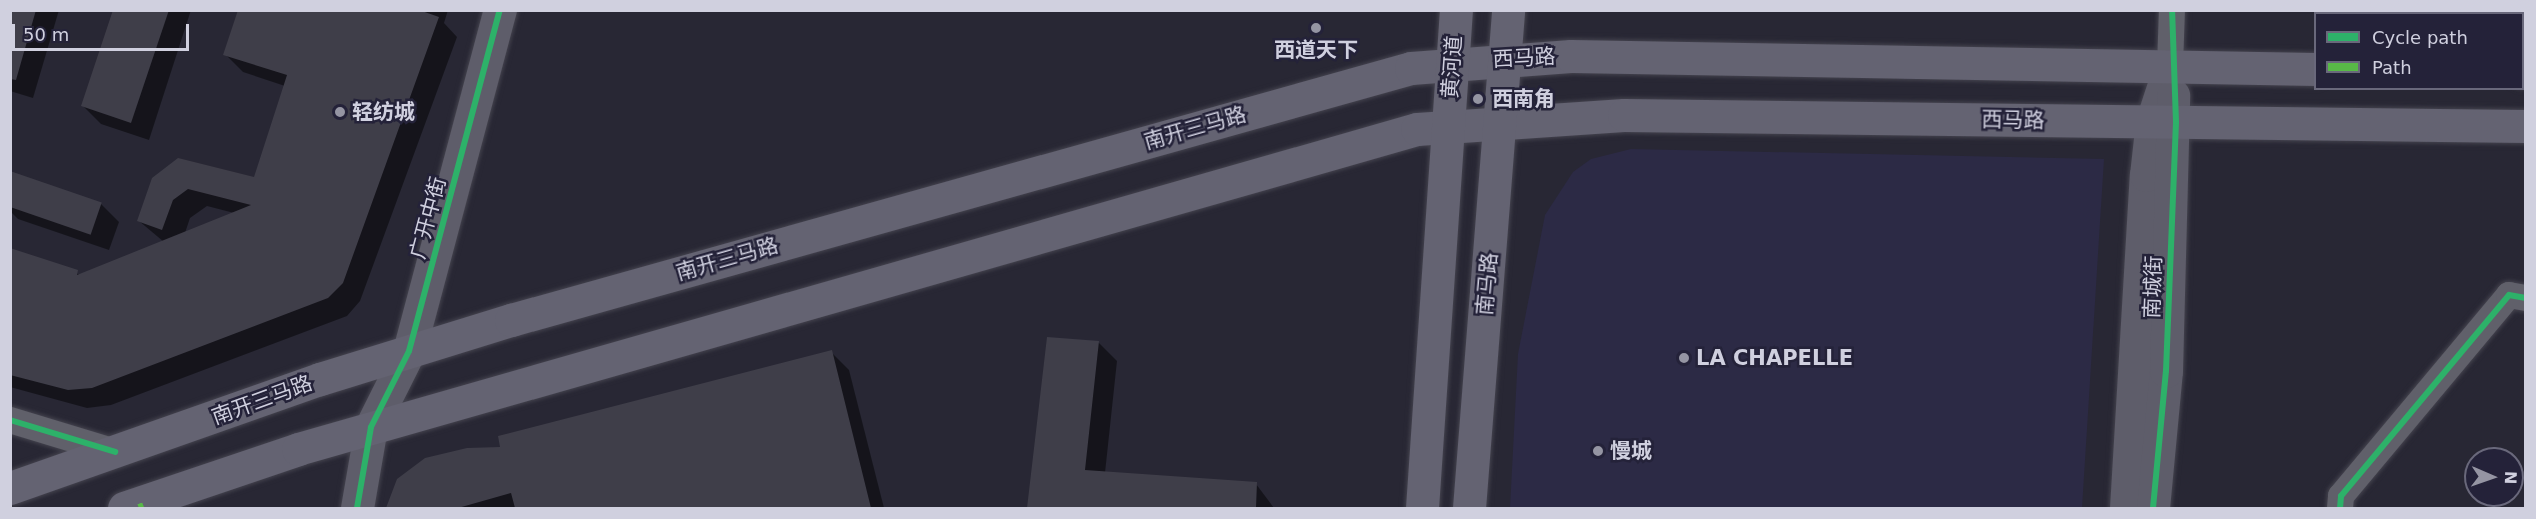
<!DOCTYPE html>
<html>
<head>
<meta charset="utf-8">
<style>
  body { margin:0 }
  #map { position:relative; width:2536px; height:519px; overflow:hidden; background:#282734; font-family:"DejaVu Sans","Noto Sans SC",sans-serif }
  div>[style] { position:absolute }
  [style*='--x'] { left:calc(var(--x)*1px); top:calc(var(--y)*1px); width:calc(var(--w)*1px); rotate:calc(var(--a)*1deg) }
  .built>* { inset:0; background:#2c2a45 }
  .shadow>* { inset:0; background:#0007 }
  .building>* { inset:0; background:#3f3e49; transform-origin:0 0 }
  .roads { filter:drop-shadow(0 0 2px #44434e) drop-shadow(0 0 2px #44434e) }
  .street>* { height:26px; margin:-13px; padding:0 13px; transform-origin:13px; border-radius:13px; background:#60606a }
  .secondary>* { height:33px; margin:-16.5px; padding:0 16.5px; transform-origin:16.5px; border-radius:16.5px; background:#5e5d6a }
  .primary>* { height:33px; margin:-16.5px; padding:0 16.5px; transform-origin:16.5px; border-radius:16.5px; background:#646372 }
  .quiet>* { height:4.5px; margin-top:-2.25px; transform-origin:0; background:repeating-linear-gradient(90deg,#58b947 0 9px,transparent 0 13.5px) }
  .cycleway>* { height:6px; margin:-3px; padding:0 3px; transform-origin:3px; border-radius:3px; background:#2db169 }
  .dots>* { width:16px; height:16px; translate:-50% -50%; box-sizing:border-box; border:3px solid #242239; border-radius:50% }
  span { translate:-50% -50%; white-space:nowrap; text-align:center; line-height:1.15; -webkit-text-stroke:5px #242239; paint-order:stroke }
  .poi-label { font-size:21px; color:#d0d0df; font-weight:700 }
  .left { translate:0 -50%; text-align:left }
  .street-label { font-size:21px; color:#d0d0df }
  .frame { position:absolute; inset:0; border:12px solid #d0d0df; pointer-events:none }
  .legend { position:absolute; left:2314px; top:12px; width:210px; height:78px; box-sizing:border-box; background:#242239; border:2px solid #69687b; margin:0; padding:8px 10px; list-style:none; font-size:18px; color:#d0d0df }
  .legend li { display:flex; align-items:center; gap:12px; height:30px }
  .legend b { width:30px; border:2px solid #69687b }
  .north { position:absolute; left:2464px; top:447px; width:60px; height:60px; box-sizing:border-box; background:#242239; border:2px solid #69687b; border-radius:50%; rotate:92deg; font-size:16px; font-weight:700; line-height:24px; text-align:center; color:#d0d0df }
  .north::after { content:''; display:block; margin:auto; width:21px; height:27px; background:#9595a3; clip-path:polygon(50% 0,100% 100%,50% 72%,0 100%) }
  .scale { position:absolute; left:12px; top:24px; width:177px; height:27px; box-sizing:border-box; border:3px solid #d0d0df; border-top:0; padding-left:8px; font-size:18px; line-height:21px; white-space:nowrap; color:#d0d0df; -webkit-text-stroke:4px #242239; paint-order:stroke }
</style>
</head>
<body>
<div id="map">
  <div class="built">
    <div style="clip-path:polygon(1631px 149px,2104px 159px,2082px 508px,1510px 508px,1518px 354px,1545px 215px,1573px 172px,1591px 159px)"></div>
  </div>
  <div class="shadow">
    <div style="clip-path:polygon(10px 10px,59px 10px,33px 98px,10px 91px)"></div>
    <div style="clip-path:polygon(114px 10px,191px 10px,149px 140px,101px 124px,82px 105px)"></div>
    <div style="clip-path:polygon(evenodd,239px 10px,448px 10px,444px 23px,457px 37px,360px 301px,347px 316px,111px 405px,87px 408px,10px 387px,10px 250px,81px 275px,164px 242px,139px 221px,153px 179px,255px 179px,285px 86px,243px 72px,225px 54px,239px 10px,207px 206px,234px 213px,185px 233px,190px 218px,207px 206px)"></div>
    <div style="clip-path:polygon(10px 172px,101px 204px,119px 222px,109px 250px,18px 219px,10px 211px)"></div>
    <div style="clip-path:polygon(1048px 339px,1099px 343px,1117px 361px,1105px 473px,1256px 484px,1274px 508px,1028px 508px)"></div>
    <div style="clip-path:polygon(831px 352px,849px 370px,884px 508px,388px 508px,398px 480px)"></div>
  </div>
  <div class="building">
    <div style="clip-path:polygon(10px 10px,36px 10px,16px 80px,10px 79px)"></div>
    <div style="clip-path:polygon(113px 10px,169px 10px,131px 123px,81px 106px)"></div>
    <div style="clip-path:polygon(238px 10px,419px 10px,439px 17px,343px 283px,328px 298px,92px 388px,68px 390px,10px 375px,10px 248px,78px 270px,77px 275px,251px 205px,188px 189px,173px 200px,162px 230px,137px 221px,152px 178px,178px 158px,254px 177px,287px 75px,223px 55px)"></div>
    <div style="left:10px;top:171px;width:97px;height:34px;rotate:19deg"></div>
    <div style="clip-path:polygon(1047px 337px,1099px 341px,1085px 470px,1257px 482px,1256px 508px,1027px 508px)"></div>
    <div style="clip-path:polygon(832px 350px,871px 508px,515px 508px,511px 493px,458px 508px,386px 508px,397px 479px,425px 458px,467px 448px,500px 447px,498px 436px)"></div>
  </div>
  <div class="roads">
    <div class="street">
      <div style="--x:2170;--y:66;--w:56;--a:-88"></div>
      <div style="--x:10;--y:420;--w:110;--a:16.9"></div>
      <div style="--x:2340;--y:508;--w:12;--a:-85"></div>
      <div style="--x:2341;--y:496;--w:262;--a:-50.1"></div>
      <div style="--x:2509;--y:295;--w:17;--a:10"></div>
    </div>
    <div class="secondary">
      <div style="--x:357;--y:508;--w:82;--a:-80.2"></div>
      <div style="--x:371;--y:427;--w:85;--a:-63.4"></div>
      <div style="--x:409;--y:351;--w:353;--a:-75.1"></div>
      <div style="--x:2126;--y:508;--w:334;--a:-86.6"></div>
      <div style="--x:2146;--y:175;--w:54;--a:-83.7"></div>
      <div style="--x:2152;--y:121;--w:58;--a:-71.9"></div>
      <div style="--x:2153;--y:508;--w:138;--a:-84.6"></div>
      <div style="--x:2166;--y:371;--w:276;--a:-88.5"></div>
    </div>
    <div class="primary">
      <div style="--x:2522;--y:71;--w:4;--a:0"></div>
      <div style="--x:10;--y:488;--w:329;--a:-19.4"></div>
      <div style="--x:320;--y:379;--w:200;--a:-17.2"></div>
      <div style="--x:511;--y:320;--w:935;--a:-15.64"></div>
      <div style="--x:1411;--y:68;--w:160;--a:-4.3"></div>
      <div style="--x:1571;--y:56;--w:745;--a:1"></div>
      <div style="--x:124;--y:508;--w:184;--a:-18.7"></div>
      <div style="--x:298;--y:449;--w:1164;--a:-15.96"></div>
      <div style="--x:1417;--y:129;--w:207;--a:-3.9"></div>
      <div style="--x:1624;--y:115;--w:902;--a:0.7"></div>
      <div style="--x:1422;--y:508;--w:499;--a:-86.1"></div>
      <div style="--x:1469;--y:508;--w:500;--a:-85.5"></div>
    </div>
  </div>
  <div class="quiet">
    <div style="--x:140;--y:503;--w:5;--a:68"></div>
  </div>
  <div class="cycleway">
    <div style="--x:10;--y:420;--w:110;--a:16.9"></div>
    <div style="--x:357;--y:508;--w:82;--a:-80.2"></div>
    <div style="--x:371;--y:427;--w:85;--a:-63.4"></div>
    <div style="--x:409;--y:351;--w:353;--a:-75.1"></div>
    <div style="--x:2153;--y:508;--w:138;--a:-84.6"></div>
    <div style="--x:2166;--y:371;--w:249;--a:-87.7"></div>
    <div style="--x:2176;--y:122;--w:112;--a:-92"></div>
    <div style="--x:2340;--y:508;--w:12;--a:-85"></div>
    <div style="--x:2341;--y:496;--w:262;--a:-50.1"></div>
    <div style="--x:2509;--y:295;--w:17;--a:10"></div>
  </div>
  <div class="dots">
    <div style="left:1316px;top:28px;background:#9595a3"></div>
    <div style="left:1478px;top:99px;background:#9595a3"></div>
    <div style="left:340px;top:112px;background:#9595a3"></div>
    <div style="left:1684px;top:358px;background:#9595a3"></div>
    <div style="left:1598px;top:451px;background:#9595a3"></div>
  </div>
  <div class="poi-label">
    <span style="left:1316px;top:50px">西道天下</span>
    <span class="left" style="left:1492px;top:99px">西南角</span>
    <span class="left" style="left:352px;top:112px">轻纺城</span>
    <span class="left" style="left:1696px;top:358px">LA CHAPELLE</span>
    <span class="left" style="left:1610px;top:451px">慢城</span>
  </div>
  <div class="street-label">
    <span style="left:1524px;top:58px;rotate:-3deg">西马路</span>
    <span style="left:1452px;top:67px;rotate:-86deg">黄河道</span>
    <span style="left:2013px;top:120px;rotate:1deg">西马路</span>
    <span style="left:1195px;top:128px;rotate:-16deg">南开三马路</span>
    <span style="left:428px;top:218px;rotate:-75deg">广开中街</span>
    <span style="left:727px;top:259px;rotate:-16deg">南开三马路</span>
    <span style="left:1487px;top:284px;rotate:-85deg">南马路</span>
    <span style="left:2153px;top:287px;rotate:-88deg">南城街</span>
    <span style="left:262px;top:400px;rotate:-20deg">南开三马路</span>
  </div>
  <div class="frame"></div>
  <ul class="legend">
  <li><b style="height:8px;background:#2db169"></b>Cycle path</li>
  <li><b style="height:8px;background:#58b947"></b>Path</li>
  </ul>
  <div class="north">N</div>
  <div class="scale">50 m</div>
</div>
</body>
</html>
